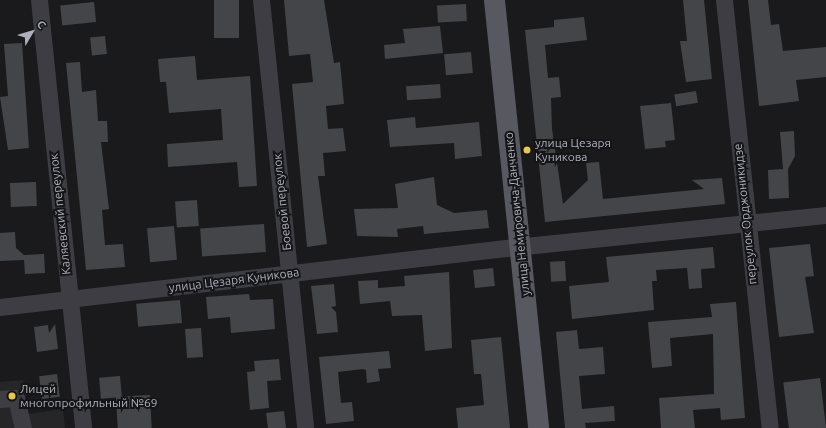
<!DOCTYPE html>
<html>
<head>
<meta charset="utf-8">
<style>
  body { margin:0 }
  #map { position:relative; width:826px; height:428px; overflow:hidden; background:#1a1a1c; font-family:Ubuntu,sans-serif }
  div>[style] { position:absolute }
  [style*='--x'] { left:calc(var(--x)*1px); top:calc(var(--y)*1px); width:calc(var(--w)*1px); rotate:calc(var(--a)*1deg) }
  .built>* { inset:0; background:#262629 }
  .building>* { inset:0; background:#444549; transform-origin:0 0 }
  .minor>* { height:17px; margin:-8.5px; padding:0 8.5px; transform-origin:8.5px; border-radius:8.5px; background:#3d3d43 }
  .major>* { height:21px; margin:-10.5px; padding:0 10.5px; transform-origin:10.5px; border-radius:10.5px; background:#575860 }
  .dots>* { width:11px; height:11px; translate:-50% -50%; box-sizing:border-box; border:2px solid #151517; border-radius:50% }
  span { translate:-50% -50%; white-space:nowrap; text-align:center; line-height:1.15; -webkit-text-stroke:4px #151517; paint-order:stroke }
  .poi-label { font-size:12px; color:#adb0bb }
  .left { translate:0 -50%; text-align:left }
  .street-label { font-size:12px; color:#adb0bb }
  .north { position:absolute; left:12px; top:12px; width:40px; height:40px; -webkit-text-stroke:3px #151517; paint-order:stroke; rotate:52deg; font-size:11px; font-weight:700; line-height:16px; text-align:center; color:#adb0bb }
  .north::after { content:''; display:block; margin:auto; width:14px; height:18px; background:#adb0bb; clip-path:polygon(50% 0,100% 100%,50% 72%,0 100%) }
</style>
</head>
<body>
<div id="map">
  <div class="built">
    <div style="clip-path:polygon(23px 380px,27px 414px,63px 409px,65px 428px,0 428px,0 382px)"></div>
  </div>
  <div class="building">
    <div style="left:214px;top:0;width:25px;height:38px"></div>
    <div style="clip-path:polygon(284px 0,324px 0,334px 63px,340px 62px,344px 104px,326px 106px,328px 129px,343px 128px,346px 151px,323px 153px,325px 176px,318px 176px,327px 244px,307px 247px,292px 84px,313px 82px,310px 54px,289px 56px)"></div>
    <div style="clip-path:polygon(683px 0,704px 0,712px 79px,686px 82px,680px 41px,687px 41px)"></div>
    <div style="clip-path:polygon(748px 0,768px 0,771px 25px,779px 24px,783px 51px,826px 47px,826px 77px,796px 80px,799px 101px,759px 106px)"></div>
    <div style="left:94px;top:2px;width:20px;height:34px;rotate:84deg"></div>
    <div style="left:466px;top:4px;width:17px;height:29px;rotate:87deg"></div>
    <div style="clip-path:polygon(584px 17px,587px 40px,545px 45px,548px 78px,559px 77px,561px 97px,551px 98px,552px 129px,563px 204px,588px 180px,586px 163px,599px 162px,603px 199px,704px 189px,692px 180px,722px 178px,725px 204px,545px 222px,525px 30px,554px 27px,554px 20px)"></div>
    <div style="clip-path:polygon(440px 26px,443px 53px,385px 59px,384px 45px,405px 43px,403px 29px)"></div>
    <div style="left:105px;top:36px;width:18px;height:15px;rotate:84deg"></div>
    <div style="clip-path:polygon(22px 43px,29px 148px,8px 150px,0 97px,8px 96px,4px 44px)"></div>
    <div style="left:471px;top:52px;width:21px;height:27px;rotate:85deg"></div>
    <div style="clip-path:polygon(195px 56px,197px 80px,250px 76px,257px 186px,239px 187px,237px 162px,168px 167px,167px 144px,223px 140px,221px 109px,169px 113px,166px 82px,160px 82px,158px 59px)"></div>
    <div style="clip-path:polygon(80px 62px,82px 92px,96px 90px,98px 121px,107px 121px,108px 142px,101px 142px,109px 209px,102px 210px,105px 245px,123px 244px,125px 267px,86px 270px,66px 63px)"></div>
    <div style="left:440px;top:84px;width:14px;height:34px;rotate:86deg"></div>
    <div style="left:696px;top:91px;width:12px;height:22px;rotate:81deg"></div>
    <div style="clip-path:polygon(671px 103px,675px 140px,665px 141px,666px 147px,645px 149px,640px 106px)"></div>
    <div style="clip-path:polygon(415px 117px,416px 128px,479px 122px,482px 156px,455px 159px,454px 143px,390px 147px,387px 120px)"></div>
    <div style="clip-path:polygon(794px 131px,795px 156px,788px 169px,789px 198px,769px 199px,768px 170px,783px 169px,780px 132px)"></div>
    <div style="clip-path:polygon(434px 177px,437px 205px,454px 213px,487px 210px,489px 228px,424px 234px,423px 226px,397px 229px,398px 237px,357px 236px,354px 209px,398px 208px,395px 184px)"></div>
    <div style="left:36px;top:182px;width:24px;height:26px;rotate:88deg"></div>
    <div style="left:197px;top:200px;width:26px;height:22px;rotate:86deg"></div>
    <div style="left:264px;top:224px;width:28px;height:64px;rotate:86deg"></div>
    <div style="left:174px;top:226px;width:34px;height:27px;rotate:85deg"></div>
    <div style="clip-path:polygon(15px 232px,16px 248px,24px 255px,44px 254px,45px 273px,25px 274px,24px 260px,0 261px,0 233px)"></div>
    <div style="clip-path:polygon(810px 244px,814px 276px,805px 277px,814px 333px,779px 337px,769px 248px)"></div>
    <div style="clip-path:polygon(713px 247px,715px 268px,701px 269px,702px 288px,689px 289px,687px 268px,656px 270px,657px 281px,652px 281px,654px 310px,572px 319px,569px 286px,609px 282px,606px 257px)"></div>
    <div style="left:565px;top:261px;width:20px;height:15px;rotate:87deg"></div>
    <div style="left:493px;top:268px;width:18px;height:20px;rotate:84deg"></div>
    <div style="clip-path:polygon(449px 272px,452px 348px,425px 351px,422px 315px,392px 316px,390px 301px,360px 304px,358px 281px,378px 280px,378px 288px,405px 286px,404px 276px)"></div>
    <div style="clip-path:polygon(334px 284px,336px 306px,331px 307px,336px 312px,338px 332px,317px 334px,311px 286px)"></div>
    <div style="clip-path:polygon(249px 294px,250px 300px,273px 299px,275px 329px,231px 333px,230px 317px,208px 319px,206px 297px)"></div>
    <div style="left:180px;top:300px;width:23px;height:44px;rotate:85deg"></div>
    <div style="clip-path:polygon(736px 302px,745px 418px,721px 420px,720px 408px,693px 410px,695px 428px,661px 428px,659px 398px,714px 394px,713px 334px,670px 338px,672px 366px,652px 368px,648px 322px,712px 317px,710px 304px)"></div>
    <div style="clip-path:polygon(55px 324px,58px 349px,37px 352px,34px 327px,48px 325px,49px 333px)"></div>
    <div style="left:201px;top:328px;width:29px;height:16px;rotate:86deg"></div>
    <div style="clip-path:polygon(577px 330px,579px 349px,603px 347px,605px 374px,579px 376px,582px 409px,614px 406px,615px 421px,585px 423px,586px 428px,565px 428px,556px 332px)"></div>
    <div style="clip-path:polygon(501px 337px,510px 428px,458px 428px,456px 408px,484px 405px,481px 374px,474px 374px,471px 340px)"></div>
    <div style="clip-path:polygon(389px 351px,391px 368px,378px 369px,380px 381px,367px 383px,366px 370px,363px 369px,338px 372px,341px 403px,352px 402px,354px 421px,326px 424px,319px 357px)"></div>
    <div style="clip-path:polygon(279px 359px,281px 380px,267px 381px,269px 408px,250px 410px,247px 372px,255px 371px,254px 361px)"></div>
    <div style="left:57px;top:374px;width:23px;height:18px;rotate:83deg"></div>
    <div style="left:120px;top:376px;width:21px;height:21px;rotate:85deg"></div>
    <div style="left:820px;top:378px;width:50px;height:37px;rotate:83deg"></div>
    <div style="left:150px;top:395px;width:33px;height:34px;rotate:87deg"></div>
    <div style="clip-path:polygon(284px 411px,286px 428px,268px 428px,266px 413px)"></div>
  </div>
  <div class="minor">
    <div style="--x:39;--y:0;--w:430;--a:84.1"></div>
    <div style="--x:261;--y:0;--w:430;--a:84.1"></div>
    <div style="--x:724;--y:0;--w:430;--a:83.9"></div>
    <div style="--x:0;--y:307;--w:509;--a:-6.65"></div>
    <div style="--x:506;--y:248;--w:322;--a:-5.9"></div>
    <div style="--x:0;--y:399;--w:16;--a:-4"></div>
    <div style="--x:16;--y:398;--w:31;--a:77"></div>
  </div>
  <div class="major">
    <div style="--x:494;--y:0;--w:430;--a:84.1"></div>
  </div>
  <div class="dots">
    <div style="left:527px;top:150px;background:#eac744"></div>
    <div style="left:12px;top:396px;background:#eac744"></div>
  </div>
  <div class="poi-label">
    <span class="left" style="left:535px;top:150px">улица Цезаря<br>Куникова</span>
    <span class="left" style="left:20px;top:396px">Лицей<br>многопрофильный №69</span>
  </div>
  <div class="street-label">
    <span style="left:282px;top:202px;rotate:-96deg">Боевой переулок</span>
    <span style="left:60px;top:214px;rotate:-96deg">Каляевский переулок</span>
    <span style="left:517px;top:214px;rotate:-96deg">улица Немировича-Данченко</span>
    <span style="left:745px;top:214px;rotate:-96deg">переулок Орджоникидзе</span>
    <span style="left:234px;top:280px;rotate:-7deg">улица Цезаря Куникова</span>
  </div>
  <div class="north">С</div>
</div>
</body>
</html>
